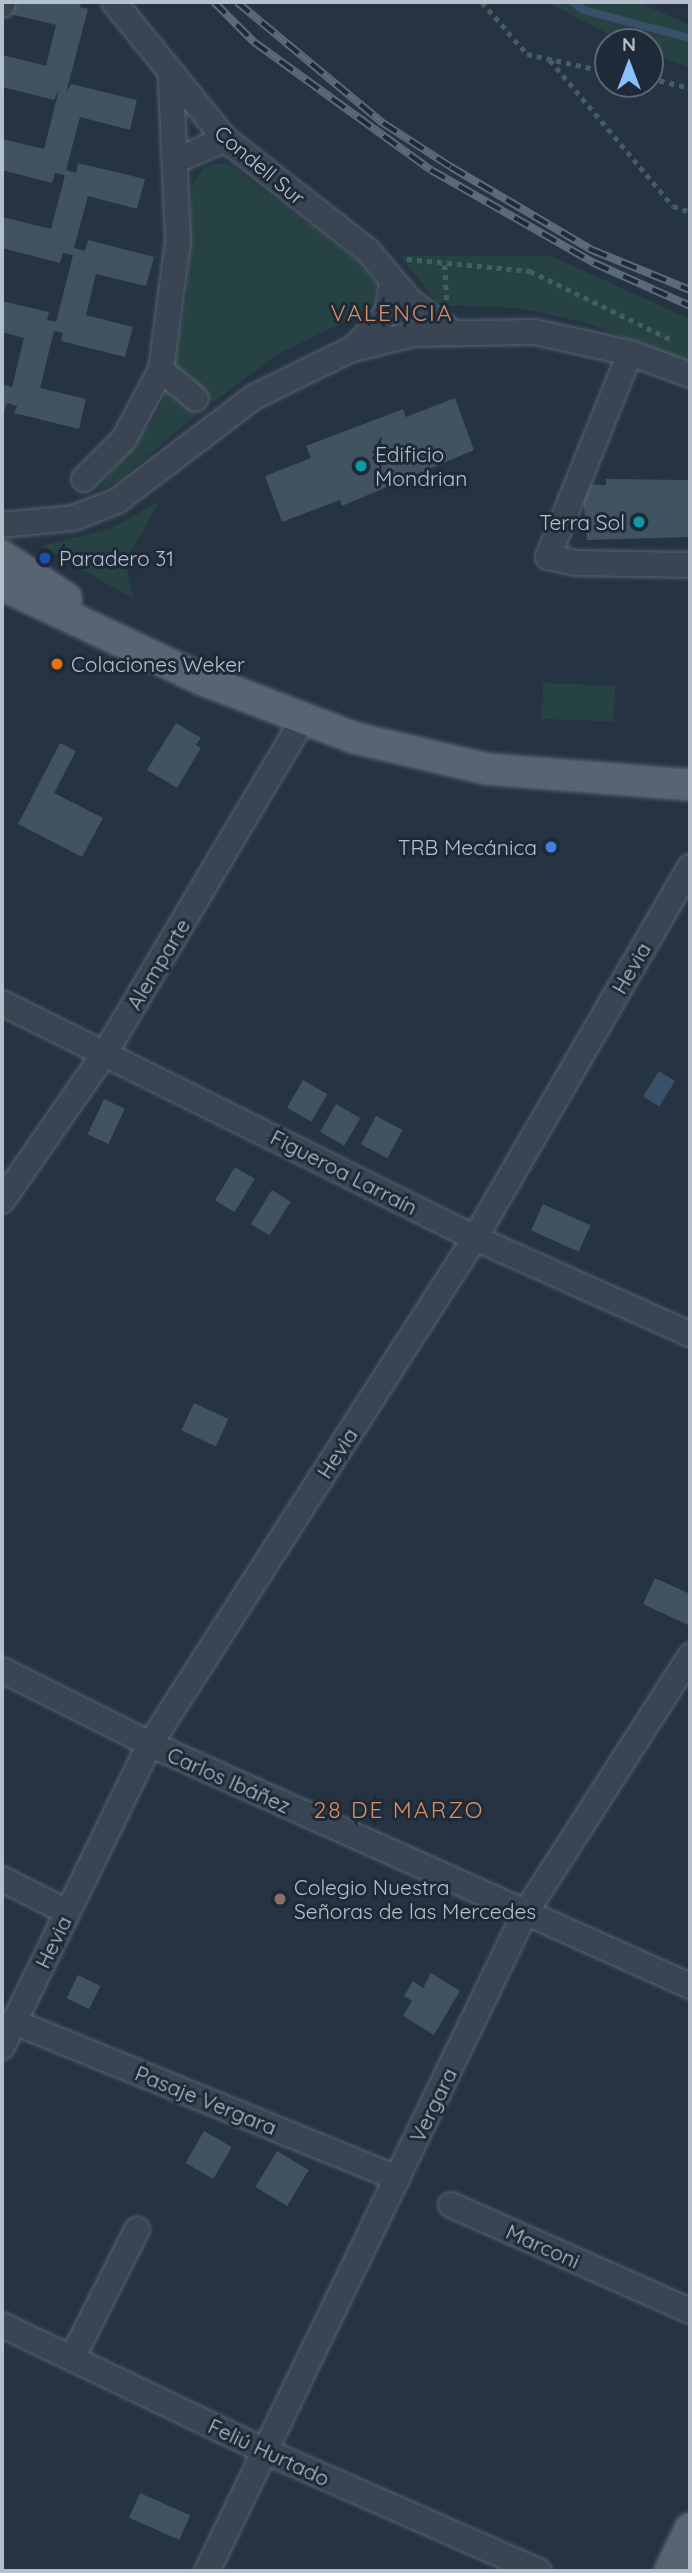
<!DOCTYPE html>
<html>
<head>
<meta charset="utf-8">
<style>
  body { margin:0 }
  #map { position:relative; width:692px; height:2573px; overflow:hidden; background:#253342; font-family:Quicksand,sans-serif }
  div>[style] { position:absolute }
  [style*='--x'] { left:calc(var(--x)*1px); top:calc(var(--y)*1px); width:calc(var(--w)*1px); rotate:calc(var(--a)*1deg) }
  .green>* { inset:0; background:#274243; transform-origin:0 0 }
  .water>* { inset:0; background:#38506a; transform-origin:0 0 }
  .stream>* { height:8px; margin:-4px; padding:0 4px; transform-origin:4px; border-radius:4px; background:#38506a }
  .building>* { inset:0; background:#415261; transform-origin:0 0 }
  .path>* { height:4.5px; margin-top:-2.25px; transform-origin:0; background:repeating-linear-gradient(90deg,#455f60 0 5px,transparent 0 10px) }
  .roads { filter:drop-shadow(0 0 2px #57636f) drop-shadow(0 0 2px #57636f) }
  .minor>* { height:24px; margin:-12px; padding:0 12px; transform-origin:12px; border-radius:12px; background:#394552 }
  .major>* { height:30px; margin:-15px; padding:0 15px; transform-origin:15px; border-radius:15px; background:#576472 }
  .rail>* { height:8px; margin-top:-4px; transform-origin:0; background:repeating-linear-gradient(90deg,#1e2a37 0 16px,#5b6979 0 32px); box-sizing:border-box; border-block:2px solid #5b6979 }
  .dots>* { width:19px; height:19px; translate:-50% -50%; box-sizing:border-box; border:4px solid #1e2a37; border-radius:50% }
  span { translate:-50% -50%; white-space:nowrap; text-align:center; line-height:1.15; -webkit-text-stroke:6px #1e2a37; paint-order:stroke }
  .street-label { font-size:21px; color:#b6c0cc }
  .poi-label { font-size:21px; color:#b6c0cc }
  .left { translate:0 -50%; text-align:left }
  .right { translate:-100% -50%; text-align:right }
  .neighbourhood-label { font-size:23px; color:#da8f63; letter-spacing:2px }
  .frame { position:absolute; inset:0; border:4px solid #b6c0cc; pointer-events:none }
  .north { position:absolute; left:594px; top:28px; width:70px; height:70px; box-sizing:border-box; background:#1e2a37; border:2px solid #5b6673; border-radius:50%; rotate:0deg; font-size:19px; font-weight:700; line-height:28px; text-align:center; color:#b6c0cc }
  .north::after { content:''; display:block; margin:auto; width:24px; height:32px; background:#8bbefc; clip-path:polygon(50% 0,100% 100%,50% 72%,0 100%) }
</style>
</head>
<body>
<div id="map">
  <div class="green">
    <div style="clip-path:polygon(547px 2px,638px 2px,690px 25px,690px 67px,650px 54px,650px 42px,624px 42px)"></div>
    <div style="clip-path:polygon(226px 162px,355px 259px,377px 284px,372px 303px,357px 316px,278px 354px,214px 402px,172px 369px,187px 298px,192px 186px,204px 167px)"></div>
    <div style="clip-path:polygon(400px 256px,551px 256px,690px 319px,690px 362px,586px 323px,519px 308px,439px 305px)"></div>
    <div style="clip-path:polygon(168px 387px,200px 412px,117px 482px,97px 491px,156px 416px)"></div>
    <div style="clip-path:polygon(160px 501px,125px 562px,134px 599px,40px 546px,110px 529px)"></div>
    <div style="left:543px;top:683px;width:72px;height:36px;rotate:2deg"></div>
  </div>
  <div class="water">
    <div style="left:659px;top:1071px;width:19px;height:30px;rotate:32deg"></div>
  </div>
  <div class="stream">
    <div style="--x:573;--y:2;--w:13;--a:39"></div>
    <div style="--x:583;--y:10;--w:111;--a:14.7"></div>
  </div>
  <div class="building">
    <div style="clip-path:polygon(13px 2px,81px 2px,80px 7px,88px 9px,66px 93px,71px 84px,137px 100px,130px 130px,80px 117px,66px 170px,76px 173px,78px 163px,145px 179px,137px 209px,88px 196px,74px 248px,85px 251px,88px 240px,154px 257px,146px 286px,96px 274px,86px 315px,133px 327px,125px 357px,61px 341px,63px 333px,54px 331px,40px 388px,86px 399px,79px 429px,14px 413px,17px 406px,7px 403px,2px 418px,2px 384px,12px 387px,24px 338px,2px 332px,2px 301px,49px 312px,47px 320px,56px 322px,73px 255px,63px 253px,60px 263px,2px 248px,2px 217px,51px 229px,65px 175px,55px 173px,52px 183px,2px 170px,2px 139px,44px 149px,59px 90px,54px 100px,2px 87px,2px 55px,46px 66px,56px 25px,10px 14px)"></div>
    <div style="clip-path:polygon(455px 398px,474px 450px,342px 506px,340px 500px,282px 522px,265px 476px,311px 458px,306px 446px,403px 409px,406px 417px)"></div>
    <div style="clip-path:polygon(606px 479px,690px 480px,690px 537px,587px 540px,582px 484px,606px 485px)"></div>
    <div style="clip-path:polygon(176px 723px,201px 738px,196px 745px,201px 748px,177px 788px,147px 770px)"></div>
    <div style="clip-path:polygon(60px 743px,76px 751px,54px 793px,103px 818px,82px 857px,18px 824px)"></div>
    <div style="left:303px;top:1080px;width:28px;height:32px;rotate:30deg"></div>
    <div style="left:104px;top:1099px;width:23px;height:39px;rotate:25deg"></div>
    <div style="left:336px;top:1104px;width:28px;height:32px;rotate:30deg"></div>
    <div style="left:376px;top:1116px;width:30px;height:32px;rotate:28deg"></div>
    <div style="left:235px;top:1167px;width:23px;height:39px;rotate:31deg"></div>
    <div style="left:272px;top:1190px;width:22px;height:40px;rotate:32deg"></div>
    <div style="left:543px;top:1204px;width:52px;height:29px;rotate:24deg"></div>
    <div style="left:194px;top:1403px;width:38px;height:30px;rotate:25deg"></div>
    <div style="clip-path:polygon(655px 1578px,690px 1594px,690px 1626px,643px 1604px)"></div>
    <div style="clip-path:polygon(431px 1973px,460px 1991px,434px 2035px,403px 2016px,412px 2001px,404px 1996px,413px 1981px,423px 1988px)"></div>
    <div style="left:78px;top:1975px;width:25px;height:26px;rotate:26deg"></div>
    <div style="left:204px;top:2131px;width:32px;height:37px;rotate:30deg"></div>
    <div style="left:277px;top:2151px;width:37px;height:42px;rotate:31deg"></div>
    <div style="left:140px;top:2493px;width:55px;height:27px;rotate:24deg"></div>
  </div>
  <div class="path">
    <div style="--x:482;--y:2;--w:69;--a:49.1"></div>
    <div style="--x:527;--y:54;--w:83;--a:12.5"></div>
    <div style="--x:550;--y:60;--w:191;--a:49.9"></div>
    <div style="--x:673;--y:206;--w:18;--a:19"></div>
    <div style="--x:650;--y:78;--w:41;--a:14"></div>
    <div style="--x:407;--y:259;--w:124;--a:5.6"></div>
    <div style="--x:530;--y:271;--w:158;--a:25.9"></div>
    <div style="--x:445;--y:265;--w:35;--a:87"></div>
  </div>
  <div class="roads">
    <div class="minor">
      <div style="--x:114;--y:2;--w:176;--a:51"></div>
      <div style="--x:225;--y:139;--w:182;--a:38.1"></div>
      <div style="--x:368;--y:251;--w:65;--a:50"></div>
      <div style="--x:410;--y:301;--w:47;--a:36.4"></div>
      <div style="--x:2;--y:5;--w:3;--a:-72"></div>
      <div style="--x:177;--y:160;--w:52;--a:-23.6"></div>
      <div style="--x:353;--y:349;--w:50;--a:-46.6"></div>
      <div style="--x:387;--y:313;--w:31;--a:-81"></div>
      <div style="--x:630;--y:353;--w:220;--a:111.9"></div>
      <div style="--x:548;--y:557;--w:29;--a:12"></div>
      <div style="--x:576;--y:563;--w:114;--a:1"></div>
      <div style="--x:161;--y:370;--w:45;--a:39.6"></div>
      <div style="--x:84;--y:479;--w:57;--a:-45"></div>
      <div style="--x:124;--y:439;--w:78;--a:-61.8"></div>
      <div style="--x:161;--y:370;--w:130;--a:-82.5"></div>
      <div style="--x:178;--y:241;--w:163;--a:-92.5"></div>
      <div style="--x:2;--y:525;--w:71;--a:-5.6"></div>
      <div style="--x:73;--y:518;--w:47;--a:-21.1"></div>
      <div style="--x:117;--y:501;--w:172;--a:-37.2"></div>
      <div style="--x:254;--y:397;--w:109;--a:-26.1"></div>
      <div style="--x:352;--y:349;--w:64;--a:-13.6"></div>
      <div style="--x:414;--y:334;--w:121;--a:-0.9"></div>
      <div style="--x:535;--y:332;--w:97;--a:12.5"></div>
      <div style="--x:630;--y:353;--w:64;--a:20.1"></div>
      <div style="--x:2;--y:1003;--w:528;--a:26.42"></div>
      <div style="--x:475;--y:1238;--w:235;--a:24.1"></div>
      <div style="--x:2;--y:1201;--w:180;--a:-55.2"></div>
      <div style="--x:105;--y:1053;--w:388;--a:-59.3"></div>
      <div style="--x:2;--y:1670;--w:165;--a:26.6"></div>
      <div style="--x:150;--y:1744;--w:592;--a:24.14"></div>
      <div style="--x:2;--y:1879;--w:73;--a:26.9"></div>
      <div style="--x:14;--y:2022;--w:414;--a:22.2"></div>
      <div style="--x:2;--y:2047;--w:337;--a:-64"></div>
      <div style="--x:150;--y:1744;--w:601;--a:-57.29"></div>
      <div style="--x:475;--y:1238;--w:429;--a:-59.9"></div>
      <div style="--x:451;--y:2205;--w:261;--a:23.9"></div>
      <div style="--x:2;--y:2325;--w:292;--a:25.6"></div>
      <div style="--x:265;--y:2451;--w:299;--a:23.7"></div>
      <div style="--x:72;--y:2358;--w:144;--a:-63.1"></div>
      <div style="--x:207;--y:2571;--w:729;--a:-64.21"></div>
      <div style="--x:524;--y:1915;--w:308;--a:-57.3"></div>
    </div>
    <div class="major">
      <div style="--x:2;--y:556;--w:77;--a:33.3"></div>
      <div style="--x:2;--y:585;--w:220;--a:25.3"></div>
      <div style="--x:201;--y:679;--w:165;--a:21"></div>
      <div style="--x:355;--y:738;--w:136;--a:13.2"></div>
      <div style="--x:487;--y:769;--w:204;--a:4.5"></div>
      <div style="--x:670;--y:2571;--w:47;--a:-64.5"></div>
    </div>
  </div>
  <div class="rail">
    <div style="--x:214;--y:2;--w:57;--a:45"></div>
    <div style="--x:254;--y:42;--w:218;--a:35.9"></div>
    <div style="--x:431;--y:170;--w:188;--a:29.7"></div>
    <div style="--x:594;--y:263;--w:105;--a:24.1"></div>
    <div style="--x:237;--y:2;--w:190;--a:39.7"></div>
    <div style="--x:383;--y:123;--w:81;--a:32.9"></div>
    <div style="--x:451;--y:167;--w:164;--a:30.5"></div>
    <div style="--x:592;--y:250;--w:106;--a:22.2"></div>
  </div>
  <div class="dots">
    <div style="left:361px;top:466px;background:#0f9aa8"></div>
    <div style="left:639px;top:522px;background:#0f9aa8"></div>
    <div style="left:45px;top:558px;background:#1a4fb4"></div>
    <div style="left:57px;top:664px;background:#e8710a"></div>
    <div style="left:551px;top:847px;background:#3f7fe0"></div>
    <div style="left:280px;top:1899px;background:#8d6e63"></div>
  </div>
  <div class="street-label">
    <span style="left:260px;top:165px;rotate:40deg">Condell Sur</span>
    <span style="left:158px;top:964px;rotate:-59deg">Alemparte</span>
    <span style="left:631px;top:968px;rotate:-60deg">Hevia</span>
    <span style="left:344px;top:1172px;rotate:27deg">Figueroa Larraín</span>
    <span style="left:337px;top:1453px;rotate:-57deg">Hevia</span>
    <span style="left:229px;top:1780px;rotate:24deg">Carlos Ibáñez</span>
    <span style="left:53px;top:1942px;rotate:-64deg">Hevia</span>
    <span style="left:206px;top:2100px;rotate:22deg">Pasaje Vergara</span>
    <span style="left:433px;top:2105px;rotate:-64deg">Vergara</span>
    <span style="left:543px;top:2246px;rotate:24deg">Marconi</span>
    <span style="left:269px;top:2452px;rotate:25deg">Feliú Hurtado</span>
  </div>
  <div class="poi-label">
    <span class="left" style="left:375px;top:466px">Edificio<br>Mondrian</span>
    <span class="right" style="left:625px;top:522px">Terra Sol</span>
    <span class="left" style="left:59px;top:558px">Paradero 31</span>
    <span class="left" style="left:71px;top:664px">Colaciones Weker</span>
    <span class="right" style="left:537px;top:847px">TRB Mecánica</span>
    <span class="left" style="left:294px;top:1899px">Colegio Nuestra<br>Señoras de las Mercedes</span>
  </div>
  <div class="neighbourhood-label">
    <span style="left:392px;top:313px">VALENCIA</span>
    <span style="left:399px;top:1810px">28 DE MARZO</span>
  </div>
  <div class="frame"></div>
  <div class="north">N</div>
</div>
</body>
</html>
